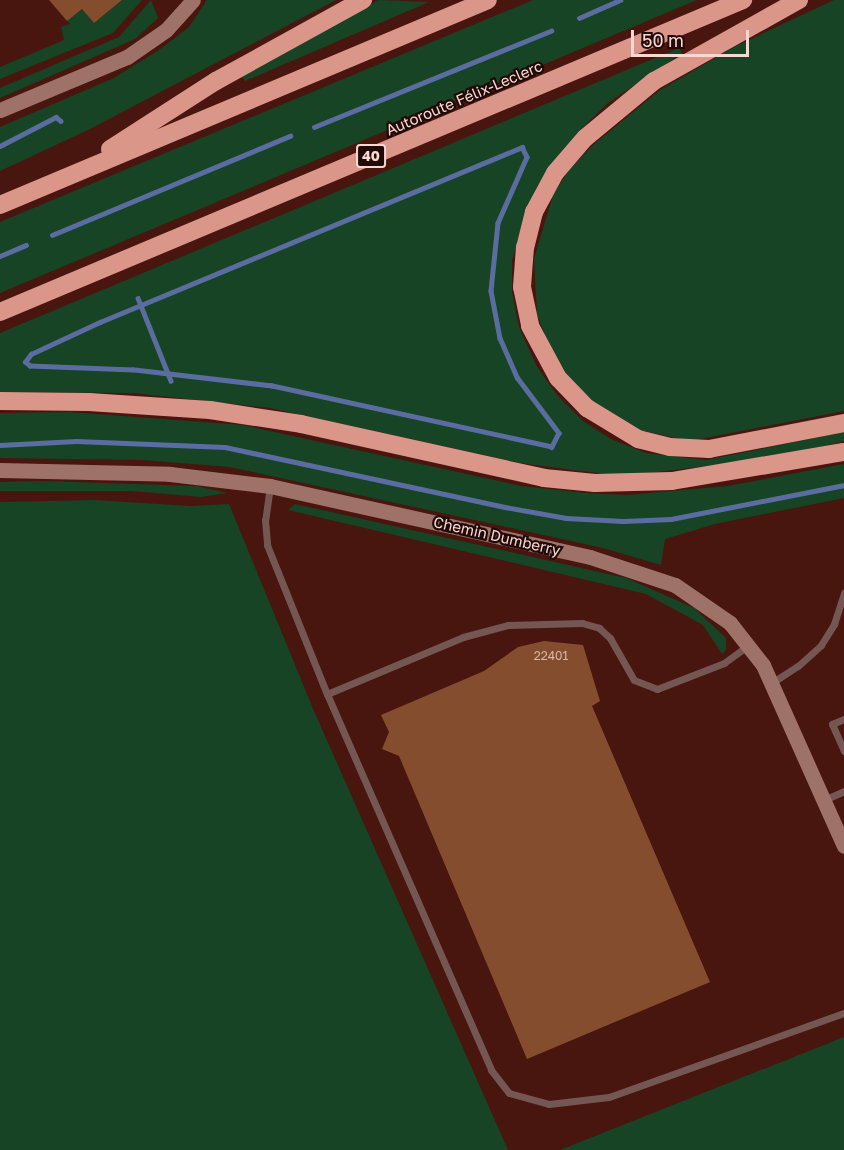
<!DOCTYPE html>
<html>
<head>
<meta charset="utf-8">
<style>
  body { margin:0 }
  #map { position:relative; width:844px; height:1150px; overflow:hidden; background:#49150f; font-family:"Golos Text",sans-serif }
  div>[style] { position:absolute }
  [style*='--x'] { left:calc(var(--x)*1px); top:calc(var(--y)*1px); width:calc(var(--w)*1px); rotate:calc(var(--a)*1deg) }
  .green>* { inset:0; background:#174424 }
  .stream>* { height:4.5px; margin:-2.25px; padding:0 2.25px; transform-origin:2.25px; border-radius:2.25px; background:#5b6ca1 }
  .building>* { inset:0; background:#844e2e }
  .lane>* { height:7px; margin:-3.5px; padding:0 3.5px; transform-origin:3.5px; border-radius:3.5px; background:#745752 }
  .secondary>* { height:15px; margin:-7.5px; padding:0 7.5px; transform-origin:7.5px; border-radius:7.5px; background:#9e7169 }
  .highway>* { height:18px; margin:-9px; padding:0 9px; transform-origin:9px; border-radius:9px; background:#db968a }
  span { translate:-50% -50%; white-space:nowrap; text-align:center; line-height:1.15; -webkit-text-stroke:4.5px #200a07; paint-order:stroke }
  .number-label { font-size:12px; color:#dcb5a8 }
  .number-label span { -webkit-text-stroke-width:0 }
  .shield-label span { padding:2px 4px; background:#200a07; border:2px solid; border-radius:4px; -webkit-text-stroke-width:0 }
  .shield-label { font-size:14px; color:#fad7d1; font-weight:700 }
  .street-label { font-size:15px; color:#fad7d1 }
  .scale { position:absolute; left:631px; top:30px; width:118px; height:27px; box-sizing:border-box; border:3px solid #fad7d1; border-top:0; padding-left:8px; font-size:18px; line-height:21px; white-space:nowrap; color:#fad7d1; -webkit-text-stroke:4px #200a07; paint-order:stroke }
</style>
</head>
<body>
<div id="map">
  <div class="green">
    <div style="clip-path:polygon(122px 0,142px 0,113px 33px,0 79px,0 67px,64px 40px,61px 27px,70px 24px,67px 21px,82px 9px,94px 23px)"></div>
    <div style="clip-path:polygon(151px 0,158px 18px,135px 39px,0 98px,0 88px,119px 37px)"></div>
    <div style="clip-path:polygon(207px 0,336px 0,88px 130px,0 171px,0 127px,114px 78px,159px 50px,189px 27px)"></div>
    <div style="clip-path:polygon(378px 0,429px 2px,245px 81px,242px 77px)"></div>
    <div style="clip-path:polygon(533px 0,697px 0,0 293px,0 222px)"></div>
    <div style="clip-path:polygon(834px 0,844px 0,844px 411px,690px 441px,639px 430px,613px 418px,586px 397px,566px 373px,549px 346px,537px 314px,534px 259px,553px 195px,569px 170px,593px 145px,660px 90px,736px 46px)"></div>
    <div style="clip-path:polygon(679px 48px,682px 53px,608px 103px,581px 129px,537px 186px,512px 260px,512px 292px,519px 327px,536px 365px,557px 395px,583px 421px,611px 439px,646px 453px,706px 460px,844px 432px,844px 441px,787px 456px,641px 474px,605px 474px,520px 463px,270px 408px,133px 393px,0 392px,0 333px)"></div>
    <div style="clip-path:polygon(70px 412px,243px 425px,521px 486px,587px 493px,626px 495px,728px 486px,844px 464px,844px 498px,715px 524px,665px 539px,661px 565px,603px 548px,230px 467px,142px 460px,0 458px,0 413px)"></div>
    <div style="clip-path:polygon(43px 481px,196px 486px,227px 493px,201px 497px,131px 491px,0 491px,0 482px)"></div>
    <div style="clip-path:polygon(95px 500px,191px 506px,229px 504px,314px 711px,508px 1150px,0 1150px,0 502px)"></div>
    <div style="clip-path:polygon(295px 504px,626px 578px,694px 608px,726px 638px,726px 650px,722px 654px,703px 625px,646px 594px,288px 510px)"></div>
    <div style="clip-path:polygon(844px 1037px,844px 1150px,560px 1150px)"></div>
  </div>
  <div class="stream">
    <div style="--x:579;--y:18;--w:45;--a:-23.7"></div>
    <div style="--x:314;--y:127;--w:256;--a:-22.1"></div>
    <div style="--x:0;--y:146;--w:63;--a:-27.4"></div>
    <div style="--x:56;--y:117;--w:6;--a:39"></div>
    <div style="--x:522;--y:147;--w:11;--a:63"></div>
    <div style="--x:527;--y:157;--w:72;--a:113.7"></div>
    <div style="--x:498;--y:223;--w:68;--a:95.9"></div>
    <div style="--x:491;--y:291;--w:48;--a:79.2"></div>
    <div style="--x:500;--y:338;--w:43;--a:66.4"></div>
    <div style="--x:517;--y:377;--w:70;--a:53.1"></div>
    <div style="--x:559;--y:433;--w:16;--a:117"></div>
    <div style="--x:552;--y:447;--w:287;--a:-167.7"></div>
    <div style="--x:272;--y:386;--w:140;--a:-173.4"></div>
    <div style="--x:133;--y:370;--w:103;--a:-177.8"></div>
    <div style="--x:30;--y:366;--w:6;--a:-141"></div>
    <div style="--x:25;--y:362;--w:10;--a:-53"></div>
    <div style="--x:31;--y:354;--w:76;--a:-24.9"></div>
    <div style="--x:100;--y:322;--w:457;--a:-22.5"></div>
    <div style="--x:52;--y:235;--w:258;--a:-22.6"></div>
    <div style="--x:0;--y:256;--w:28;--a:-23"></div>
    <div style="--x:138;--y:298;--w:89;--a:68.3"></div>
    <div style="--x:0;--y:445;--w:76;--a:-3"></div>
    <div style="--x:76;--y:441;--w:149;--a:2.3"></div>
    <div style="--x:225;--y:447;--w:286;--a:12.1"></div>
    <div style="--x:505;--y:507;--w:62;--a:10.2"></div>
    <div style="--x:566;--y:518;--w:57;--a:3"></div>
    <div style="--x:623;--y:521;--w:48;--a:-2.4"></div>
    <div style="--x:671;--y:519;--w:176;--a:-11.1"></div>
  </div>
  <div class="building">
    <div style="clip-path:polygon(49px 0,122px 0,94px 23px,82px 9px,67px 21px)"></div>
    <div style="clip-path:polygon(544px 641px,583px 645px,600px 701px,592px 706px,710px 982px,527px 1059px,399px 756px,382px 749px,389px 732px,381px 715px,484px 671px,518px 647px)"></div>
  </div>
  <div class="lane">
    <div style="--x:270;--y:486;--w:34;--a:98"></div>
    <div style="--x:265;--y:520;--w:25;--a:85"></div>
    <div style="--x:267;--y:545;--w:161;--a:68.1"></div>
    <div style="--x:327;--y:694;--w:147;--a:-22.7"></div>
    <div style="--x:463;--y:637;--w:47;--a:-14.9"></div>
    <div style="--x:508;--y:625;--w:74;--a:-1.5"></div>
    <div style="--x:582;--y:623;--w:18;--a:16"></div>
    <div style="--x:599;--y:628;--w:15;--a:42"></div>
    <div style="--x:610;--y:638;--w:48;--a:60.3"></div>
    <div style="--x:634;--y:680;--w:25;--a:21"></div>
    <div style="--x:657;--y:689;--w:72;--a:-21.2"></div>
    <div style="--x:724;--y:663;--w:29;--a:-36"></div>
    <div style="--x:773;--y:682;--w:30;--a:-33"></div>
    <div style="--x:798;--y:666;--w:31;--a:-42"></div>
    <div style="--x:821;--y:645;--w:25;--a:-58"></div>
    <div style="--x:834;--y:624;--w:33;--a:-72"></div>
    <div style="--x:327;--y:694;--w:410;--a:66.4"></div>
    <div style="--x:491;--y:1070;--w:29;--a:52"></div>
    <div style="--x:509;--y:1093;--w:41;--a:15.4"></div>
    <div style="--x:549;--y:1104;--w:60;--a:-6.7"></div>
    <div style="--x:609;--y:1097;--w:250;--a:-19.7"></div>
    <div style="--x:844;--y:719;--w:13;--a:157"></div>
    <div style="--x:832;--y:724;--w:30;--a:66"></div>
    <div style="--x:824;--y:800;--w:22;--a:-24"></div>
  </div>
  <div class="secondary">
    <div style="--x:0;--y:110;--w:138;--a:-22.7"></div>
    <div style="--x:127;--y:57;--w:47;--a:-34.7"></div>
    <div style="--x:166;--y:30;--w:40;--a:-48"></div>
    <div style="--x:0;--y:470;--w:170;--a:1.3"></div>
    <div style="--x:170;--y:474;--w:101;--a:6.8"></div>
    <div style="--x:270;--y:486;--w:328;--a:12.5"></div>
    <div style="--x:590;--y:557;--w:89;--a:18.2"></div>
    <div style="--x:675;--y:585;--w:67;--a:34.6"></div>
    <div style="--x:730;--y:623;--w:53;--a:51.8"></div>
    <div style="--x:763;--y:665;--w:198;--a:65.9"></div>
  </div>
  <div class="highway">
    <div style="--x:799;--y:0;--w:166;--a:150.8"></div>
    <div style="--x:654;--y:81;--w:89;--a:140.4"></div>
    <div style="--x:585;--y:138;--w:46;--a:130.6"></div>
    <div style="--x:555;--y:173;--w:44;--a:118.3"></div>
    <div style="--x:534;--y:212;--w:36;--a:104"></div>
    <div style="--x:525;--y:247;--w:40;--a:94.3"></div>
    <div style="--x:522;--y:287;--w:40;--a:78"></div>
    <div style="--x:530;--y:326;--w:59;--a:61.7"></div>
    <div style="--x:558;--y:378;--w:42;--a:46"></div>
    <div style="--x:587;--y:408;--w:60;--a:31.3"></div>
    <div style="--x:638;--y:439;--w:33;--a:14"></div>
    <div style="--x:670;--y:447;--w:39;--a:3"></div>
    <div style="--x:709;--y:449;--w:137;--a:-10.9"></div>
    <div style="--x:110;--y:149;--w:126;--a:-32.7"></div>
    <div style="--x:216;--y:81;--w:168;--a:-28.9"></div>
    <div style="--x:0;--y:205;--w:529;--a:-22.79"></div>
    <div style="--x:0;--y:312;--w:806;--a:-22.78"></div>
    <div style="--x:0;--y:401;--w:89;--a:0.6"></div>
    <div style="--x:89;--y:402;--w:121;--a:3.8"></div>
    <div style="--x:210;--y:410;--w:92;--a:8.7"></div>
    <div style="--x:301;--y:424;--w:249;--a:12.5"></div>
    <div style="--x:544;--y:478;--w:51;--a:5.6"></div>
    <div style="--x:595;--y:483;--w:77;--a:-1.5"></div>
    <div style="--x:672;--y:481;--w:174;--a:-9.6"></div>
  </div>
  <div class="number-label">
    <span style="left:551px;top:656px">22401</span>
  </div>
  <div class="shield-label">
    <span style="left:371px;top:156px">40</span>
  </div>
  <div class="street-label">
    <span style="left:464px;top:98px;rotate:-23deg">Autoroute Félix-Leclerc</span>
    <span style="left:497px;top:536px;rotate:13deg">Chemin Dumberry</span>
  </div>
  <div class="scale">50 m</div>
</div>
</body>
</html>
